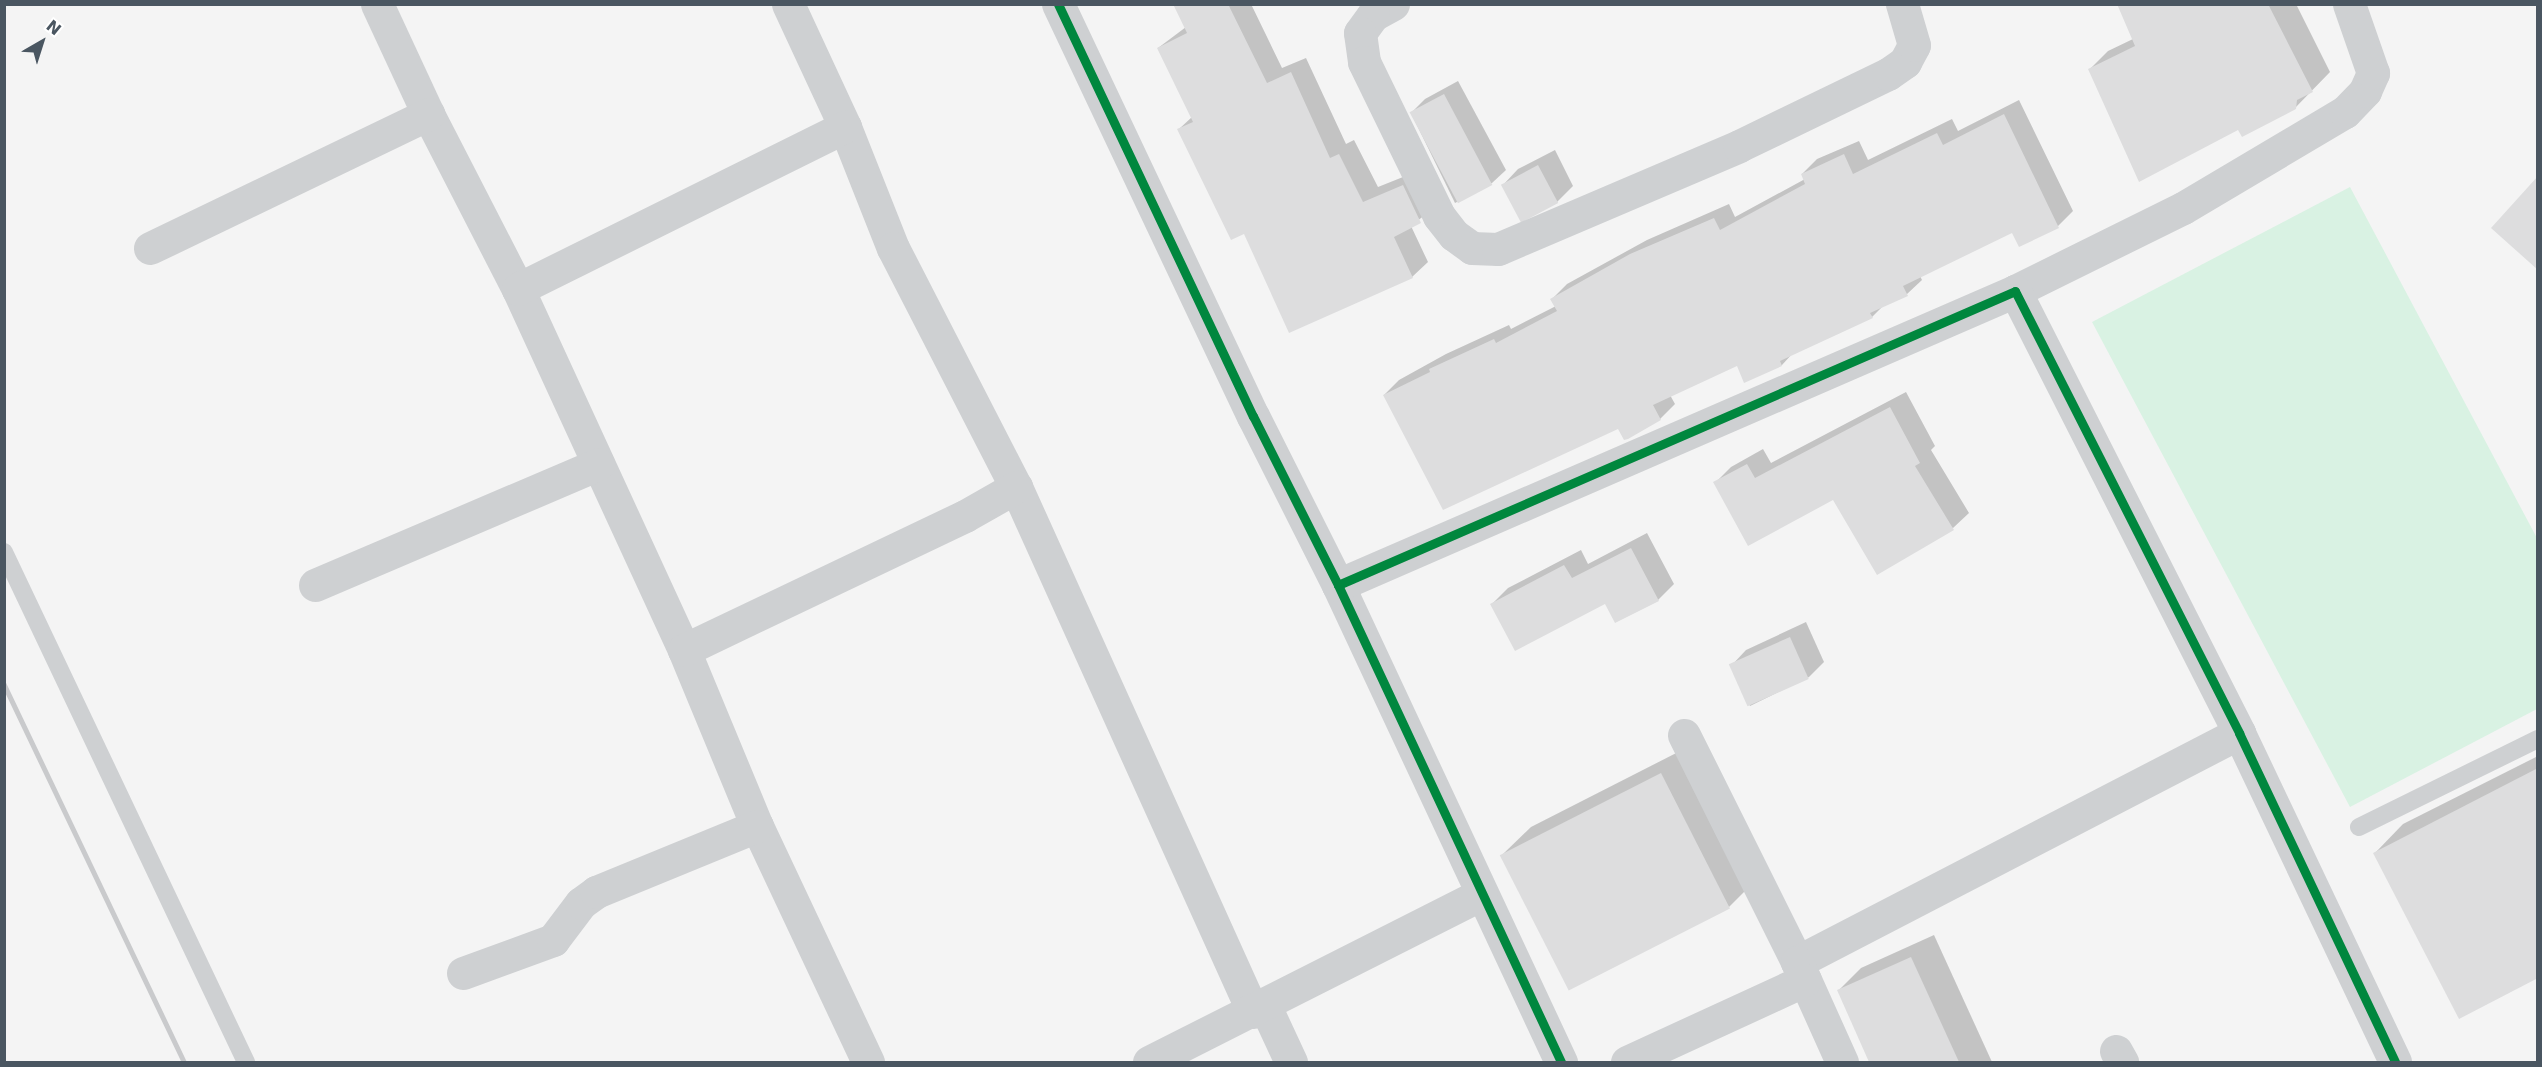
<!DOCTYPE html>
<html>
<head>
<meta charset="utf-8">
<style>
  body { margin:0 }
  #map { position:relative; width:2542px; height:1067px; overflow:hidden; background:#f4f4f4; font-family:"DejaVu Sans",sans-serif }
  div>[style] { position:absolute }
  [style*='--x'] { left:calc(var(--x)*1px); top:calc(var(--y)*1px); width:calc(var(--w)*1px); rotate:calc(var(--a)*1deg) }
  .green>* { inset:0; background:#d9f2e3 }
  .shadow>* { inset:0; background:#0003 }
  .building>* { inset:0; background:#ddddde; transform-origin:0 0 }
  .lane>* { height:18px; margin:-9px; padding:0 9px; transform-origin:9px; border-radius:9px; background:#ced0d2 }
  .street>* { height:33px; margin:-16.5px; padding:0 16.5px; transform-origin:16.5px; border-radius:16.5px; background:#ced0d2 }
  .rail>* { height:4.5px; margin:-2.25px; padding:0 2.25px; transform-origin:2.25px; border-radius:2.25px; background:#c9cacc }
  .cycleway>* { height:9px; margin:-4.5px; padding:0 4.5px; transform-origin:4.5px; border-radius:4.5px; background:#00873e }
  span { translate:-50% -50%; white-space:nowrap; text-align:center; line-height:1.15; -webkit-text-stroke:5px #fff; paint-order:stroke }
  .frame { position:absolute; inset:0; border:6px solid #4a5661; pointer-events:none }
  .north { position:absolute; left:12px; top:12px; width:60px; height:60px; -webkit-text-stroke:4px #fff; paint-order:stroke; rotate:39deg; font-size:16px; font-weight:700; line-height:24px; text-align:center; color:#4a5661 }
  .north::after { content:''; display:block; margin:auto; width:21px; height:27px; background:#4a5661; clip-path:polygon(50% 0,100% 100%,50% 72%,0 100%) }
</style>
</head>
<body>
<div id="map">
  <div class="green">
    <div style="clip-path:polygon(2350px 187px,2538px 540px,2537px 709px,2350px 807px,2092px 322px)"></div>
  </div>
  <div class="shadow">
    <div style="clip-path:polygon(1175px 4px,1251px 4px,1282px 68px,1306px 58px,1346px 144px,1354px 140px,1378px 187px,1418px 171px,1436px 206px,1411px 226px,1428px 262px,1412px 277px,1290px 331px,1244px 232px,1179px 129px,1192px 117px,1158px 48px,1186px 27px)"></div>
    <div style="clip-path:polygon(2119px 4px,2296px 4px,2330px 72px,2295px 108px,2090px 69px,2108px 51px,2133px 39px)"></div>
    <div style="clip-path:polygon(1458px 81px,1506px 170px,1492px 183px,1455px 203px,1411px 113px,1425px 99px)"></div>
    <div style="clip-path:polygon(2019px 100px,2073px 211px,2058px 226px,2012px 231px,1920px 276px,1922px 280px,1907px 294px,1884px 305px,1872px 317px,1793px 353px,1782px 365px,1745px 381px,1738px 364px,1670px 395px,1675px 404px,1660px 419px,1618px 427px,1384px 395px,1399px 380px,1446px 354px,1509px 325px,1511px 329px,1556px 306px,1552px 299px,1567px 284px,1647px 240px,1729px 204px,1735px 217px,1805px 179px,1802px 174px,1817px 159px,1859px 141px,1868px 160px,1952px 119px,1958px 131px)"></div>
    <div style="clip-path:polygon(1555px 150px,1573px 186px,1557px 202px,1520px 218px,1503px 185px,1518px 169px)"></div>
    <div style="clip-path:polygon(1906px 392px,1935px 446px,1931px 450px,1969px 513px,1953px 528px,1833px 498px,1715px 483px,1731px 467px,1763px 449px,1771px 463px)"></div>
    <div style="clip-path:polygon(1647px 533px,1674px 584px,1658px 600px,1492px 604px,1508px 588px,1581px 550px,1588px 564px)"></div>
    <div style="clip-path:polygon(1806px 622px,1824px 662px,1809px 677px,1750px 706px,1731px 666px,1746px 650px)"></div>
    <div style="clip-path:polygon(1690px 746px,1758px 878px,1729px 907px,1502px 855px,1531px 827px)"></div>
    <div style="clip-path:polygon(2538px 756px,2538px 977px,2375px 853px,2403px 824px)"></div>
    <div style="clip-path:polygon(1934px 935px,1992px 1062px,1871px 1062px,1839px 990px,1861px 968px)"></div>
  </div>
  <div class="building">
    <div style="clip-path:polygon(1173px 4px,1228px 4px,1267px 83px,1291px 72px,1330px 158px,1339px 154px,1363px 202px,1403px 185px,1421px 223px,1394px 237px,1413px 278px,1289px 333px,1244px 234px,1231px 240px,1177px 129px,1193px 122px,1157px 48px,1187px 33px)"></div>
    <div style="clip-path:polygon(2117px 4px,2268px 4px,2313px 92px,2297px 100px,2296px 109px,2242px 137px,2238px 130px,2139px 182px,2088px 69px,2135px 46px)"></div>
    <div style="left:1444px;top:94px;width:103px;height:39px;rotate:62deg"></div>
    <div style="clip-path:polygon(2004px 114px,2059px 228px,2019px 247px,2012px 233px,1903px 286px,1908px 296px,1870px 313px,1873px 318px,1780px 361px,1782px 366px,1744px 383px,1737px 366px,1653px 405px,1661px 420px,1628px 439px,1624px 440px,1618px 429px,1443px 510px,1383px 395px,1430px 372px,1429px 369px,1494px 339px,1496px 343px,1557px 311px,1550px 299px,1630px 254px,1714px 218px,1720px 230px,1805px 184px,1801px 174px,1844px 154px,1853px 174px,1937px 133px,1943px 145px)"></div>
    <div style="left:1538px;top:165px;width:43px;height:42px;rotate:62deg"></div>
    <div style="clip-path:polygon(2538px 176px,2538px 270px,2491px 228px)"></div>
    <div style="clip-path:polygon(1890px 407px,1920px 463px,1915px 466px,1954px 530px,1877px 575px,1833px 500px,1748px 546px,1713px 482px,1747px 464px,1755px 478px)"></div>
    <div style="clip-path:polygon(1631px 548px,1659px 601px,1615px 623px,1605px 604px,1515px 651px,1490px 604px,1564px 565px,1572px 578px)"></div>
    <div style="left:1790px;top:637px;width:46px;height:67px;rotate:66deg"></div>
    <div style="clip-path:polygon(2538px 768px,2538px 978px,2459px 1019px,2373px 853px)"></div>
    <div style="left:1661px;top:773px;width:152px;height:181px;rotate:63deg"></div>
    <div style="clip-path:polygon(1911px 957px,1959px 1062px,1869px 1062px,1837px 990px)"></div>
  </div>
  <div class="lane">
    <div style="--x:4;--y:552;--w:565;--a:64.62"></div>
    <div style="--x:2359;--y:827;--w:199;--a:-26.2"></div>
  </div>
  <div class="street">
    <div style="--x:377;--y:4;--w:121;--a:65.1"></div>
    <div style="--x:428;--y:114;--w:197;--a:62.8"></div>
    <div style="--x:518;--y:289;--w:397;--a:65.3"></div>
    <div style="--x:684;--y:650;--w:191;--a:67.5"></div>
    <div style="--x:757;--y:826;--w:261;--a:64.8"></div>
    <div style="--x:788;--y:4;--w:136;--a:65.1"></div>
    <div style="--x:845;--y:127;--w:130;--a:68.4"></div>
    <div style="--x:893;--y:248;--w:269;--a:62.8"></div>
    <div style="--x:1016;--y:487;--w:576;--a:65.7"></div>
    <div style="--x:1058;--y:4;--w:456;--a:64.7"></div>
    <div style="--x:1253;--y:416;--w:189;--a:63.3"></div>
    <div style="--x:1338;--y:585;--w:527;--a:64.94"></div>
    <div style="--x:1393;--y:4;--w:23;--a:151"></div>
    <div style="--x:1373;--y:15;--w:22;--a:126"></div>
    <div style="--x:1360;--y:33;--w:29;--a:82"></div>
    <div style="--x:1364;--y:62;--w:171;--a:64"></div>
    <div style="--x:1439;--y:216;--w:24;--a:52"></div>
    <div style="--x:1454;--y:235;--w:22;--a:36"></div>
    <div style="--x:1472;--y:248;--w:26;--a:2"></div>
    <div style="--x:1498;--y:249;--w:262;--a:-23.1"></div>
    <div style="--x:1739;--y:146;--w:165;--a:-25.8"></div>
    <div style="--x:1888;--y:74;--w:21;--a:-35"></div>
    <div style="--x:1905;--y:62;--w:19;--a:-62"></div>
    <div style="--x:1914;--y:45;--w:43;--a:-106.3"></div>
    <div style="--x:150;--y:248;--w:309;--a:-25.7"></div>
    <div style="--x:518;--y:289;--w:365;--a:-26.4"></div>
    <div style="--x:2015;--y:291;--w:187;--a:-26.3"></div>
    <div style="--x:2183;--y:208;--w:188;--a:-30.7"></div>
    <div style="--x:2345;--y:112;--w:29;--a:-46"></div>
    <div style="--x:2365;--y:91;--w:20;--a:-66"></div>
    <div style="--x:2373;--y:73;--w:73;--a:-109.2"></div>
    <div style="--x:315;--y:585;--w:308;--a:-23.1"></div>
    <div style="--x:1338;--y:585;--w:738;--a:-23.47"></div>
    <div style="--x:2015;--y:291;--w:496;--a:63.1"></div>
    <div style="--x:2239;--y:733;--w:364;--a:64.6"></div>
    <div style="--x:684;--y:650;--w:311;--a:-25.5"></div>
    <div style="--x:965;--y:516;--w:59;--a:-29.6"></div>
    <div style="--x:1684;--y:735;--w:254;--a:63.5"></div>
    <div style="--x:1797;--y:962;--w:498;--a:-27.4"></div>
    <div style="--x:1797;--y:962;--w:110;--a:65.8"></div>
    <div style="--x:463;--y:973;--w:96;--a:-20.1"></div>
    <div style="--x:553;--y:940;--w:46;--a:-52.9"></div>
    <div style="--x:581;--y:903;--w:19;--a:-36"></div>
    <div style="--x:596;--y:892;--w:174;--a:-22.3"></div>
    <div style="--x:1265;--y:1006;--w:62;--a:65.1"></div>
    <div style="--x:2116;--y:1051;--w:13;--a:61"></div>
    <div style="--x:1149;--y:1062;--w:372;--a:-26.8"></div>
    <div style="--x:1627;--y:1062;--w:196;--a:-24.7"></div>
  </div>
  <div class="rail">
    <div style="--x:4;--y:684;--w:419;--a:64.5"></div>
  </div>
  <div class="cycleway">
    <div style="--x:1058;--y:4;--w:456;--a:64.7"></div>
    <div style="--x:1253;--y:416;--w:189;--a:63.3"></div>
    <div style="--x:1338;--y:585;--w:527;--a:64.94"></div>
    <div style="--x:1338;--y:585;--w:738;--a:-23.47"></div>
    <div style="--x:2015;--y:291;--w:496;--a:63.1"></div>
    <div style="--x:2239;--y:733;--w:364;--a:64.6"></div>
  </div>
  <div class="frame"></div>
  <div class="north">N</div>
</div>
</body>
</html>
